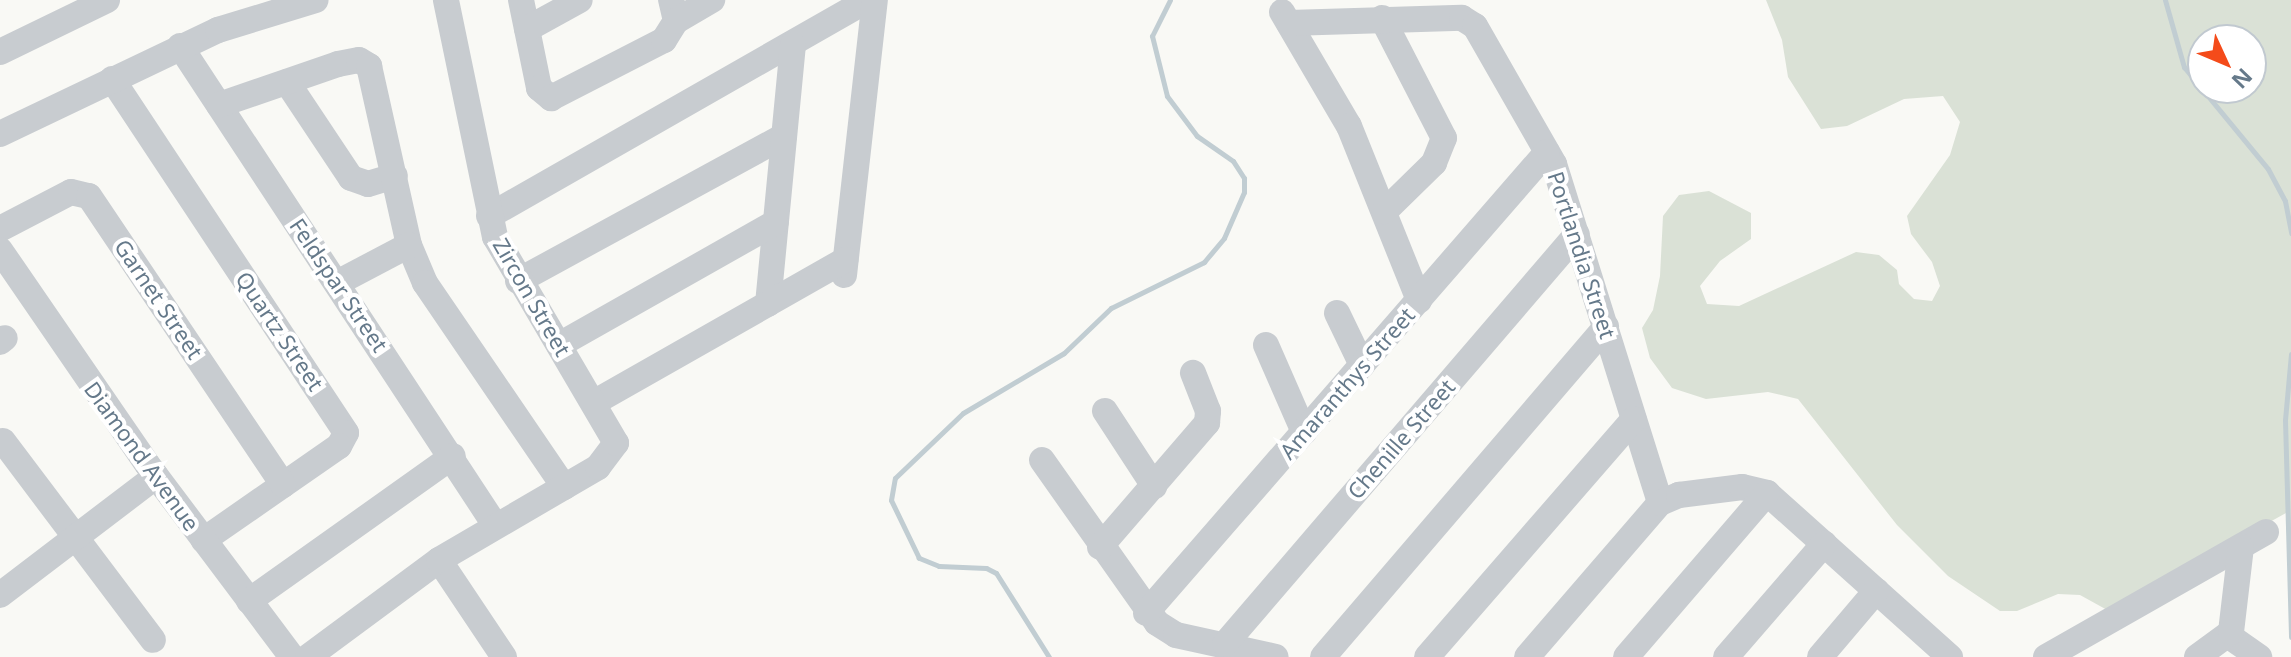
<!DOCTYPE html>
<html>
<head>
<meta charset="utf-8">
<style>
  body { margin:0 }
  #map { position:relative; width:2291px; height:657px; overflow:hidden; background:#f9f9f5; font-family:"Noto Sans",sans-serif }
  div>[style] { position:absolute }
  [style*='--x'] { left:calc(var(--x)*1px); top:calc(var(--y)*1px); width:calc(var(--w)*1px); rotate:calc(var(--a)*1deg) }
  .green>* { inset:0; background:#dae1d6 }
  .stream>* { height:5px; margin:-2.5px; padding:0 2.5px; transform-origin:2.5px; border-radius:2.5px; background:#c1cdd2 }
  .minor>* { height:26px; margin:-13px; padding:0 13px; transform-origin:13px; border-radius:13px; background:#c8ccd0 }
  span { translate:-50% -50%; white-space:nowrap; text-align:center; line-height:1.15; -webkit-text-stroke:8px #fff; paint-order:stroke }
  .street-label { font-size:22px; color:#65798a }
  .north { position:absolute; left:2187px; top:24px; width:80px; height:80px; box-sizing:border-box; background:#fff; border:2px solid #c1c9d0; border-radius:50%; rotate:134deg; font-size:22px; font-weight:700; line-height:32px; text-align:center; color:#65798a }
  .north::after { content:''; display:block; margin:auto; width:28px; height:36px; background:#f44b1a; clip-path:polygon(50% 0,100% 100%,50% 72%,0 100%) }
</style>
</head>
<body>
<div id="map">
  <div class="green">
    <div style="clip-path:polygon(evenodd,1766px 0,2291px 0,2291px 637px,2286px 513px,2109px 611px,2080px 595px,2058px 594px,2017px 611px,2000px 611px,1948px 576px,1897px 525px,1798px 399px,1768px 392px,1706px 399px,1672px 388px,1650px 358px,1642px 328px,1653px 310px,1660px 276px,1663px 216px,1679px 195px,1709px 191px,1751px 213px,1751px 239px,1720px 261px,1700px 286px,1707px 304px,1739px 306px,1856px 252px,1879px 255px,1897px 270px,1899px 284px,1914px 299px,1932px 301px,1940px 286px,1932px 262px,1911px 234px,1907px 216px,1950px 155px,1960px 122px,1943px 96px,1904px 99px,1847px 126px,1821px 129px,1788px 77px,1782px 40px,1766px 0,2203px 40px,2251px 40px,2251px 88px,2203px 88px,2203px 40px)"></div>
  </div>
  <div class="stream">
    <div style="--x:2165;--y:0;--w:70;--a:74.2"></div>
    <div style="--x:2184;--y:67;--w:132;--a:50.5"></div>
    <div style="--x:2268;--y:169;--w:36;--a:62"></div>
    <div style="--x:2285;--y:201;--w:33;--a:79"></div>
    <div style="--x:2291;--y:354;--w:66;--a:95.2"></div>
    <div style="--x:2285;--y:420;--w:217;--a:88.4"></div>
    <div style="--x:1049;--y:657;--w:99;--a:-122.2"></div>
    <div style="--x:996;--y:573;--w:11;--a:-153"></div>
    <div style="--x:986;--y:568;--w:47;--a:-177.6"></div>
    <div style="--x:939;--y:566;--w:22;--a:-158"></div>
    <div style="--x:919;--y:558;--w:64;--a:-115.8"></div>
    <div style="--x:891;--y:500;--w:22;--a:-80"></div>
    <div style="--x:895;--y:478;--w:94;--a:-43.7"></div>
    <div style="--x:963;--y:413;--w:117;--a:-30.7"></div>
    <div style="--x:1064;--y:353;--w:65;--a:-43.8"></div>
    <div style="--x:1111;--y:308;--w:104;--a:-26.3"></div>
    <div style="--x:1204;--y:262;--w:31;--a:-50"></div>
    <div style="--x:1224;--y:238;--w:50;--a:-66.5"></div>
    <div style="--x:1244;--y:192;--w:14;--a:-90"></div>
    <div style="--x:1244;--y:178;--w:20;--a:-123"></div>
    <div style="--x:1233;--y:161;--w:44;--a:-145.2"></div>
    <div style="--x:1197;--y:136;--w:50;--a:-126.9"></div>
    <div style="--x:1167;--y:96;--w:62;--a:-104"></div>
    <div style="--x:1152;--y:36;--w:40;--a:-63.4"></div>
  </div>
  <div class="minor">
    <div style="--x:521;--y:0;--w:90;--a:78.4"></div>
    <div style="--x:539;--y:88;--w:16;--a:40"></div>
    <div style="--x:551;--y:98;--w:127;--a:-27.2"></div>
    <div style="--x:664;--y:40;--w:22;--a:-58"></div>
    <div style="--x:676;--y:21;--w:22;--a:-103"></div>
    <div style="--x:1282;--y:12;--w:132;--a:59.6"></div>
    <div style="--x:1349;--y:126;--w:188;--a:68.1"></div>
    <div style="--x:1382;--y:18;--w:135;--a:62.7"></div>
    <div style="--x:1444;--y:138;--w:27;--a:112"></div>
    <div style="--x:1434;--y:163;--w:69;--a:135.6"></div>
    <div style="--x:676;--y:21;--w:42;--a:-30.3"></div>
    <div style="--x:1289;--y:23;--w:173;--a:-1.7"></div>
    <div style="--x:1462;--y:18;--w:15;--a:32"></div>
    <div style="--x:1475;--y:26;--w:159;--a:60.2"></div>
    <div style="--x:1554;--y:164;--w:355;--a:72.6"></div>
    <div style="--x:527;--y:29;--w:60;--a:-28.7"></div>
    <div style="--x:180;--y:46;--w:573;--a:56.67"></div>
    <div style="--x:0;--y:52;--w:119;--a:-25.9"></div>
    <div style="--x:112;--y:79;--w:424;--a:56.5"></div>
    <div style="--x:346;--y:433;--w:15;--a:118"></div>
    <div style="--x:339;--y:446;--w:165;--a:145.2"></div>
    <div style="--x:287;--y:82;--w:115;--a:56.3"></div>
    <div style="--x:351;--y:178;--w:18;--a:19"></div>
    <div style="--x:368;--y:184;--w:28;--a:-17"></div>
    <div style="--x:219;--y:105;--w:126;--a:-19"></div>
    <div style="--x:338;--y:64;--w:21;--a:-11"></div>
    <div style="--x:359;--y:60;--w:12;--a:31"></div>
    <div style="--x:369;--y:66;--w:183;--a:77.4"></div>
    <div style="--x:409;--y:245;--w:41;--a:67.2"></div>
    <div style="--x:425;--y:283;--w:247;--a:55.7"></div>
    <div style="--x:0;--y:134;--w:242;--a:-25.5"></div>
    <div style="--x:218;--y:30;--w:102;--a:-17"></div>
    <div style="--x:489;--y:216;--w:436;--a:-29.7"></div>
    <div style="--x:0;--y:229;--w:80;--a:-27.5"></div>
    <div style="--x:71;--y:192;--w:18;--a:13"></div>
    <div style="--x:89;--y:196;--w:348;--a:56.1"></div>
    <div style="--x:0;--y:250;--w:260;--a:55.5"></div>
    <div style="--x:147;--y:464;--w:241;--a:53.1"></div>
    <div style="--x:844;--y:275;--w:277;--a:-83.6"></div>
    <div style="--x:518;--y:281;--w:303;--a:-28.6"></div>
    <div style="--x:337;--y:283;--w:81;--a:-27.8"></div>
    <div style="--x:768;--y:304;--w:260;--a:-84.5"></div>
    <div style="--x:1337;--y:313;--w:58;--a:64.3"></div>
    <div style="--x:0;--y:342;--w:6;--a:-39"></div>
    <div style="--x:559;--y:345;--w:249;--a:-29.5"></div>
    <div style="--x:1266;--y:345;--w:95;--a:66.4"></div>
    <div style="--x:595;--y:402;--w:288;--a:-29.6"></div>
    <div style="--x:1105;--y:411;--w:90;--a:56.8"></div>
    <div style="--x:3;--y:441;--w:249;--a:53"></div>
    <div style="--x:1042;--y:460;--w:199;--a:54.8"></div>
    <div style="--x:1157;--y:623;--w:22;--a:32"></div>
    <div style="--x:1176;--y:635;--w:102;--a:12.4"></div>
    <div style="--x:1100;--y:547;--w:164;--a:-49.2"></div>
    <div style="--x:1207;--y:423;--w:12;--a:-85"></div>
    <div style="--x:1208;--y:411;--w:41;--a:-111.5"></div>
    <div style="--x:439;--y:560;--w:117;--a:56.2"></div>
    <div style="--x:0;--y:595;--w:196;--a:-37.3"></div>
    <div style="--x:249;--y:601;--w:250;--a:-35.4"></div>
    <div style="--x:1146;--y:613;--w:611;--a:-48.98"></div>
    <div style="--x:2229;--y:636;--w:37;--a:35"></div>
    <div style="--x:1225;--y:644;--w:540;--a:-49.35"></div>
    <div style="--x:308;--y:657;--w:163;--a:-36.5"></div>
    <div style="--x:439;--y:560;--w:184;--a:-30.3"></div>
    <div style="--x:598;--y:467;--w:30;--a:-53"></div>
    <div style="--x:616;--y:443;--w:239;--a:-120.4"></div>
    <div style="--x:495;--y:237;--w:242;--a:-101.7"></div>
    <div style="--x:1323;--y:657;--w:435;--a:-49.4"></div>
    <div style="--x:1427;--y:657;--w:315;--a:-49"></div>
    <div style="--x:1527;--y:657;--w:203;--a:-49.2"></div>
    <div style="--x:1660;--y:503;--w:21;--a:-23"></div>
    <div style="--x:1679;--y:495;--w:64;--a:-7.2"></div>
    <div style="--x:1742;--y:487;--w:26;--a:13"></div>
    <div style="--x:1767;--y:493;--w:246;--a:41.9"></div>
    <div style="--x:1626;--y:657;--w:216;--a:-49.3"></div>
    <div style="--x:1726;--y:657;--w:150;--a:-49.1"></div>
    <div style="--x:1820;--y:657;--w:87;--a:-49.7"></div>
    <div style="--x:2046;--y:657;--w:253;--a:-29.6"></div>
    <div style="--x:2197;--y:657;--w:42;--a:-36.3"></div>
    <div style="--x:2231;--y:632;--w:86;--a:-83.3"></div>
  </div>
  <div class="street-label">
    <span style="left:1582px;top:255px;rotate:72deg">Portlandia Street</span>
    <span style="left:339px;top:285px;rotate:56deg">Feldspar Street</span>
    <span style="left:532px;top:297px;rotate:60deg">Zircon Street</span>
    <span style="left:159px;top:299px;rotate:56deg">Garnet Street</span>
    <span style="left:280px;top:331px;rotate:56deg">Quartz Street</span>
    <span style="left:1347px;top:383px;rotate:-49deg">Amaranthys Street</span>
    <span style="left:1401px;top:439px;rotate:-49deg">Chenille Street</span>
    <span style="left:142px;top:456px;rotate:54deg">Diamond Avenue</span>
  </div>
  <div class="north">N</div>
</div>
</body>
</html>
